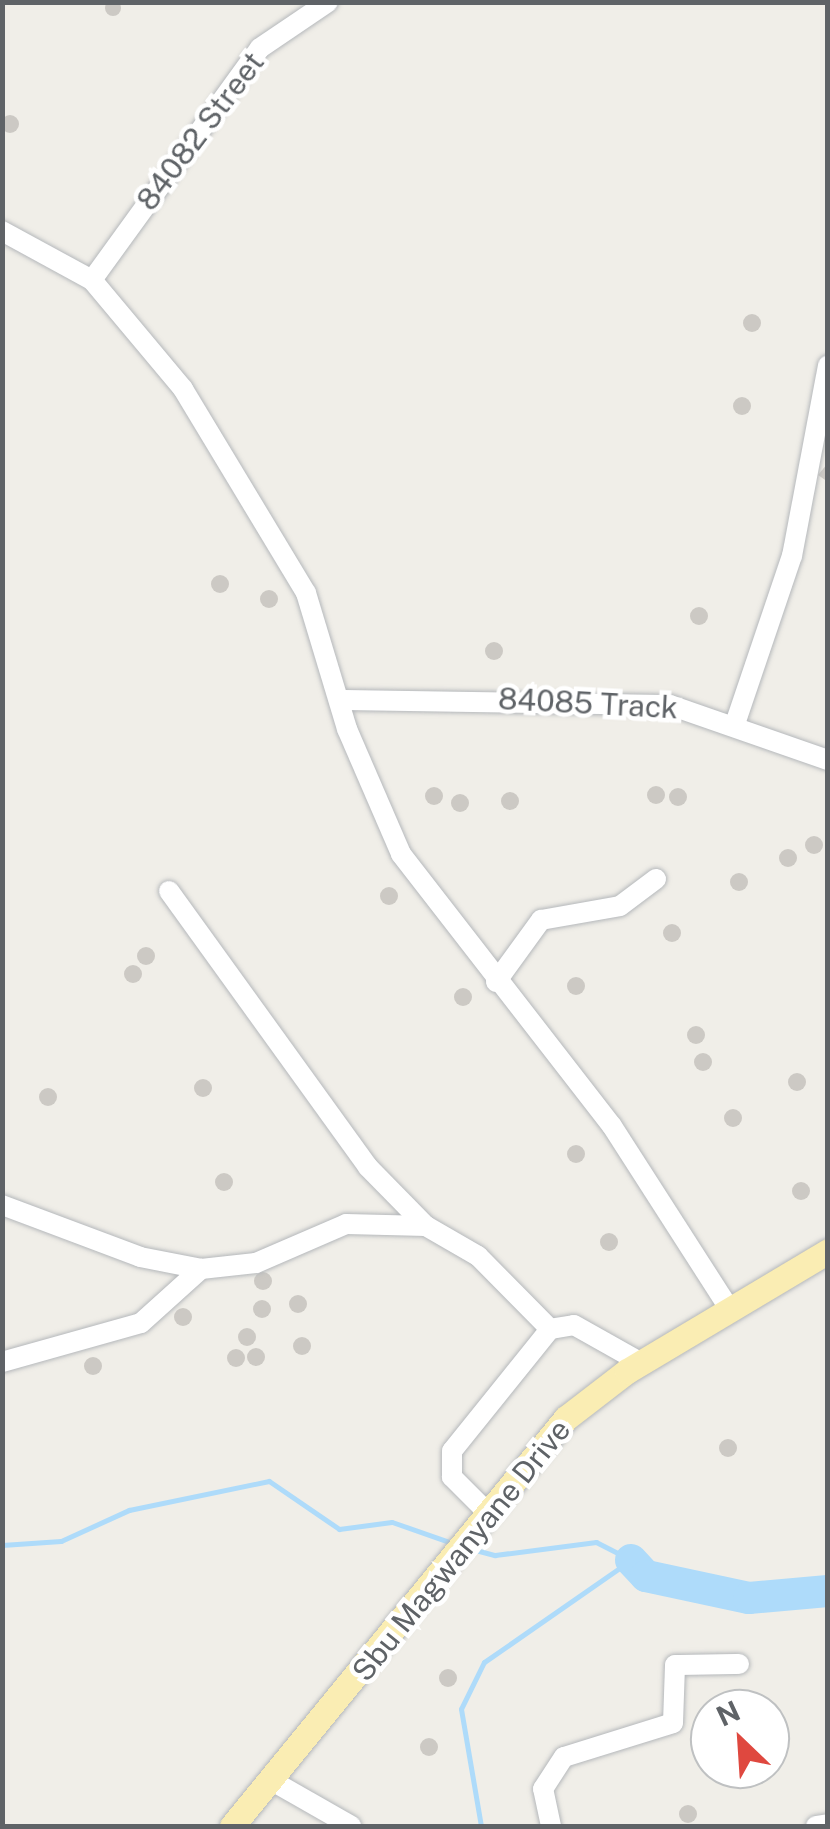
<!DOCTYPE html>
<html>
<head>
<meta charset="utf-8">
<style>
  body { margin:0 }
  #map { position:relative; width:830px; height:1829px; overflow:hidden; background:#f0eee8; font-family:"Public Sans",sans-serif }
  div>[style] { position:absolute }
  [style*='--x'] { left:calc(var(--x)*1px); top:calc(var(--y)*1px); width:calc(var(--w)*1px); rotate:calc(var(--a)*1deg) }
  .stream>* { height:5px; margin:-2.5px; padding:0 2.5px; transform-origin:2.5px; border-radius:2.5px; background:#aedbfa }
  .river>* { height:32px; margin:-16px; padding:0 16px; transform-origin:16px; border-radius:16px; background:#aedbfa }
  .building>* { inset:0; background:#ccc9c4 }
  .round { border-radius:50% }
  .roads { filter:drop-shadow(0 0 2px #b5b8bb) drop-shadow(0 0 2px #b5b8bb) }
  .minor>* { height:20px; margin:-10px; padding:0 10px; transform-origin:10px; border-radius:10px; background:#fff }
  .major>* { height:25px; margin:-12.5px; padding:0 12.5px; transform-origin:12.5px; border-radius:12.5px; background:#faedb3 }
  span { translate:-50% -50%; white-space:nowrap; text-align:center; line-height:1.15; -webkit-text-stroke:9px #fff; paint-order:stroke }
  .street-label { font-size:30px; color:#5f6367 }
  .frame { position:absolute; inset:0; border:5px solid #5f6367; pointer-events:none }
  .north { position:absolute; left:690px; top:1689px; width:100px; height:100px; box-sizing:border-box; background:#fff; border:2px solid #bfc1c2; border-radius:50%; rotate:335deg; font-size:28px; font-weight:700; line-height:40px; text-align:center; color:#5f6367 }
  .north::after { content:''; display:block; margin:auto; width:35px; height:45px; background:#df483f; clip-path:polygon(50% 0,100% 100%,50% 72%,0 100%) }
</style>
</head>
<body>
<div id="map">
  <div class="stream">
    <div style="--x:2;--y:1545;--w:59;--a:-3.9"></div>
    <div style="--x:61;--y:1541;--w:75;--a:-24.5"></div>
    <div style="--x:129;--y:1510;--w:143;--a:-11.7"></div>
    <div style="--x:269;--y:1481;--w:85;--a:34.4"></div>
    <div style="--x:339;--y:1529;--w:53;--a:-7.5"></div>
    <div style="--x:392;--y:1522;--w:64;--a:19.3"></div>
    <div style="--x:468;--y:1548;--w:28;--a:15"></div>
    <div style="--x:495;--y:1555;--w:102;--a:-7.3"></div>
    <div style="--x:596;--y:1542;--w:39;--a:27"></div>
    <div style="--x:631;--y:1560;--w:179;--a:145.2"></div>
    <div style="--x:484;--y:1662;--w:52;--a:116.1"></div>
    <div style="--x:461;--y:1709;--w:119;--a:80.3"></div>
  </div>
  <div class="river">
    <div style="--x:631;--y:1560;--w:22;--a:47"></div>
    <div style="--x:646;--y:1576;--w:105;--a:12.1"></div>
    <div style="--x:749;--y:1598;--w:79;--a:-5.1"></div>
  </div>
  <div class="building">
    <div class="round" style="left:105px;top:0;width:16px;height:16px"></div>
    <div class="round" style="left:1px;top:115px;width:18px;height:18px"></div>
    <div class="round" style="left:743px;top:314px;width:18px;height:18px"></div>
    <div class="round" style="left:733px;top:397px;width:18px;height:18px"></div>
    <div style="clip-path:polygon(828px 463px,828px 482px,818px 475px)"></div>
    <div class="round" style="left:211px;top:575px;width:18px;height:18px"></div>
    <div class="round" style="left:260px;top:590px;width:18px;height:18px"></div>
    <div class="round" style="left:690px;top:607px;width:18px;height:18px"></div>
    <div class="round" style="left:485px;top:642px;width:18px;height:18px"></div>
    <div class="round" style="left:647px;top:786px;width:18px;height:18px"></div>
    <div class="round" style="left:425px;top:787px;width:18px;height:18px"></div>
    <div class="round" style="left:669px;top:788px;width:18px;height:18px"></div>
    <div class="round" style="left:501px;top:792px;width:18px;height:18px"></div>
    <div class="round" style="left:451px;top:794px;width:18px;height:18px"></div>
    <div class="round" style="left:805px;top:836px;width:18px;height:18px"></div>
    <div class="round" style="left:779px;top:849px;width:18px;height:18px"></div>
    <div class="round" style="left:730px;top:873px;width:18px;height:18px"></div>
    <div class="round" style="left:380px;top:887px;width:18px;height:18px"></div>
    <div class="round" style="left:663px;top:924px;width:18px;height:18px"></div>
    <div class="round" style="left:137px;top:947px;width:18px;height:18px"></div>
    <div class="round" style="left:124px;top:965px;width:18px;height:18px"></div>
    <div class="round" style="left:567px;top:977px;width:18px;height:18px"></div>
    <div class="round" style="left:454px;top:988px;width:18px;height:18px"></div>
    <div class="round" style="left:687px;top:1026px;width:18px;height:18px"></div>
    <div class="round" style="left:694px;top:1053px;width:18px;height:18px"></div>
    <div class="round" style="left:788px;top:1073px;width:18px;height:18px"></div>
    <div class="round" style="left:194px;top:1079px;width:18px;height:18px"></div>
    <div class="round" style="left:39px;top:1088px;width:18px;height:18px"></div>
    <div class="round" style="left:724px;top:1109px;width:18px;height:18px"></div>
    <div class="round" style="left:567px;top:1145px;width:18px;height:18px"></div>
    <div class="round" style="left:215px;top:1173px;width:18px;height:18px"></div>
    <div class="round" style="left:792px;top:1182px;width:18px;height:18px"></div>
    <div class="round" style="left:600px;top:1233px;width:18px;height:18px"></div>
    <div class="round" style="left:254px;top:1272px;width:18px;height:18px"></div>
    <div class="round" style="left:289px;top:1295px;width:18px;height:18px"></div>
    <div class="round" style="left:253px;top:1300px;width:18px;height:18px"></div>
    <div class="round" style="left:174px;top:1308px;width:18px;height:18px"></div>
    <div class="round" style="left:238px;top:1328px;width:18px;height:18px"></div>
    <div class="round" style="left:293px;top:1337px;width:18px;height:18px"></div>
    <div class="round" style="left:247px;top:1348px;width:18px;height:18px"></div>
    <div class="round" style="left:227px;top:1349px;width:18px;height:18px"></div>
    <div class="round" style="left:84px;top:1357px;width:18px;height:18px"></div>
    <div class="round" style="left:719px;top:1439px;width:18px;height:18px"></div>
    <div class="round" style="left:439px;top:1669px;width:18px;height:18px"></div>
    <div class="round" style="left:420px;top:1738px;width:18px;height:18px"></div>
    <div class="round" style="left:679px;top:1805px;width:18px;height:18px"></div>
  </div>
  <div class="roads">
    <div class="minor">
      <div style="--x:2;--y:231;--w:102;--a:28.6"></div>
      <div style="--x:92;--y:280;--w:142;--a:50.1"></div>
      <div style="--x:183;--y:389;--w:238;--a:58.9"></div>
      <div style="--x:306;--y:593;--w:142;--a:73.2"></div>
      <div style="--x:347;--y:729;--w:136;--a:66.6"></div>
      <div style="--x:401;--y:854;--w:344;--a:52.2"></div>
      <div style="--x:612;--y:1126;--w:215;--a:57.3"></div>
      <div style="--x:92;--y:280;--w:286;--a:-54.1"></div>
      <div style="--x:260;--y:48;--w:82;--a:-34.1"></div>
      <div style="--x:339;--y:700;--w:331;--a:0.9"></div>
      <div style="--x:670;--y:705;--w:167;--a:19.2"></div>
      <div style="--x:736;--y:721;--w:174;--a:-71.3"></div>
      <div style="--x:792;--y:556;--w:194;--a:-79.3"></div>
      <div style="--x:169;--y:891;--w:340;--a:54.2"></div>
      <div style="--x:368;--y:1167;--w:81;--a:45.5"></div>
      <div style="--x:496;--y:982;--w:77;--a:-54"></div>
      <div style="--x:541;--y:920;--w:80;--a:-10"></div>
      <div style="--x:620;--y:906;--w:45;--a:-36.9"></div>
      <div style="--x:2;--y:1205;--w:147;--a:20.6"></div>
      <div style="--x:140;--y:1257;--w:62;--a:11.1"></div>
      <div style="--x:201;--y:1269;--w:55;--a:-6.2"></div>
      <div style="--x:256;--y:1263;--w:98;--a:-23.4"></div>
      <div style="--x:346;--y:1224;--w:80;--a:1.4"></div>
      <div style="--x:426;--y:1226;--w:60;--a:30"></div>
      <div style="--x:478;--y:1256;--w:103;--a:45.4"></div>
      <div style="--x:550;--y:1329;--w:24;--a:-9"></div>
      <div style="--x:574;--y:1325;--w:76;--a:29.3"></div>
      <div style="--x:2;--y:1362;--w:144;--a:-15.7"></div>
      <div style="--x:141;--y:1323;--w:81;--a:-42"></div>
      <div style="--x:485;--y:1510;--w:47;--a:-135"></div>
      <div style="--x:452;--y:1477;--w:26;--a:-90"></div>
      <div style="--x:452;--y:1451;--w:156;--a:-51.2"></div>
      <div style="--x:274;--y:1782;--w:89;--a:29.7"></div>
      <div style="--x:551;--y:1826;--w:38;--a:-102"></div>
      <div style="--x:543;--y:1789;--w:38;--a:-57"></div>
      <div style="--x:564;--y:1757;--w:114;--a:-17.3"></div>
      <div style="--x:673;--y:1723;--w:58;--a:-88"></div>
      <div style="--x:675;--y:1665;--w:64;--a:-0.9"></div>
      <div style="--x:816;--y:1826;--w:12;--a:-9"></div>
    </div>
    <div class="major">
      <div style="--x:232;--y:1826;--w:527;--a:-50.7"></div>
      <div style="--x:566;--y:1418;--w:77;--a:-37.6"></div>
      <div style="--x:627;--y:1371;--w:234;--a:-30.8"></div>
    </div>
  </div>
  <div class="street-label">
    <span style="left:200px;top:131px;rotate:-53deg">84082 Street</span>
    <span style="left:588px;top:703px;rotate:3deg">84085 Track</span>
    <span style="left:461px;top:1550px;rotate:-51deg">Sbu Magwanyane Drive</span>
  </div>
  <div class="frame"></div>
  <div class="north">N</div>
</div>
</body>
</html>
